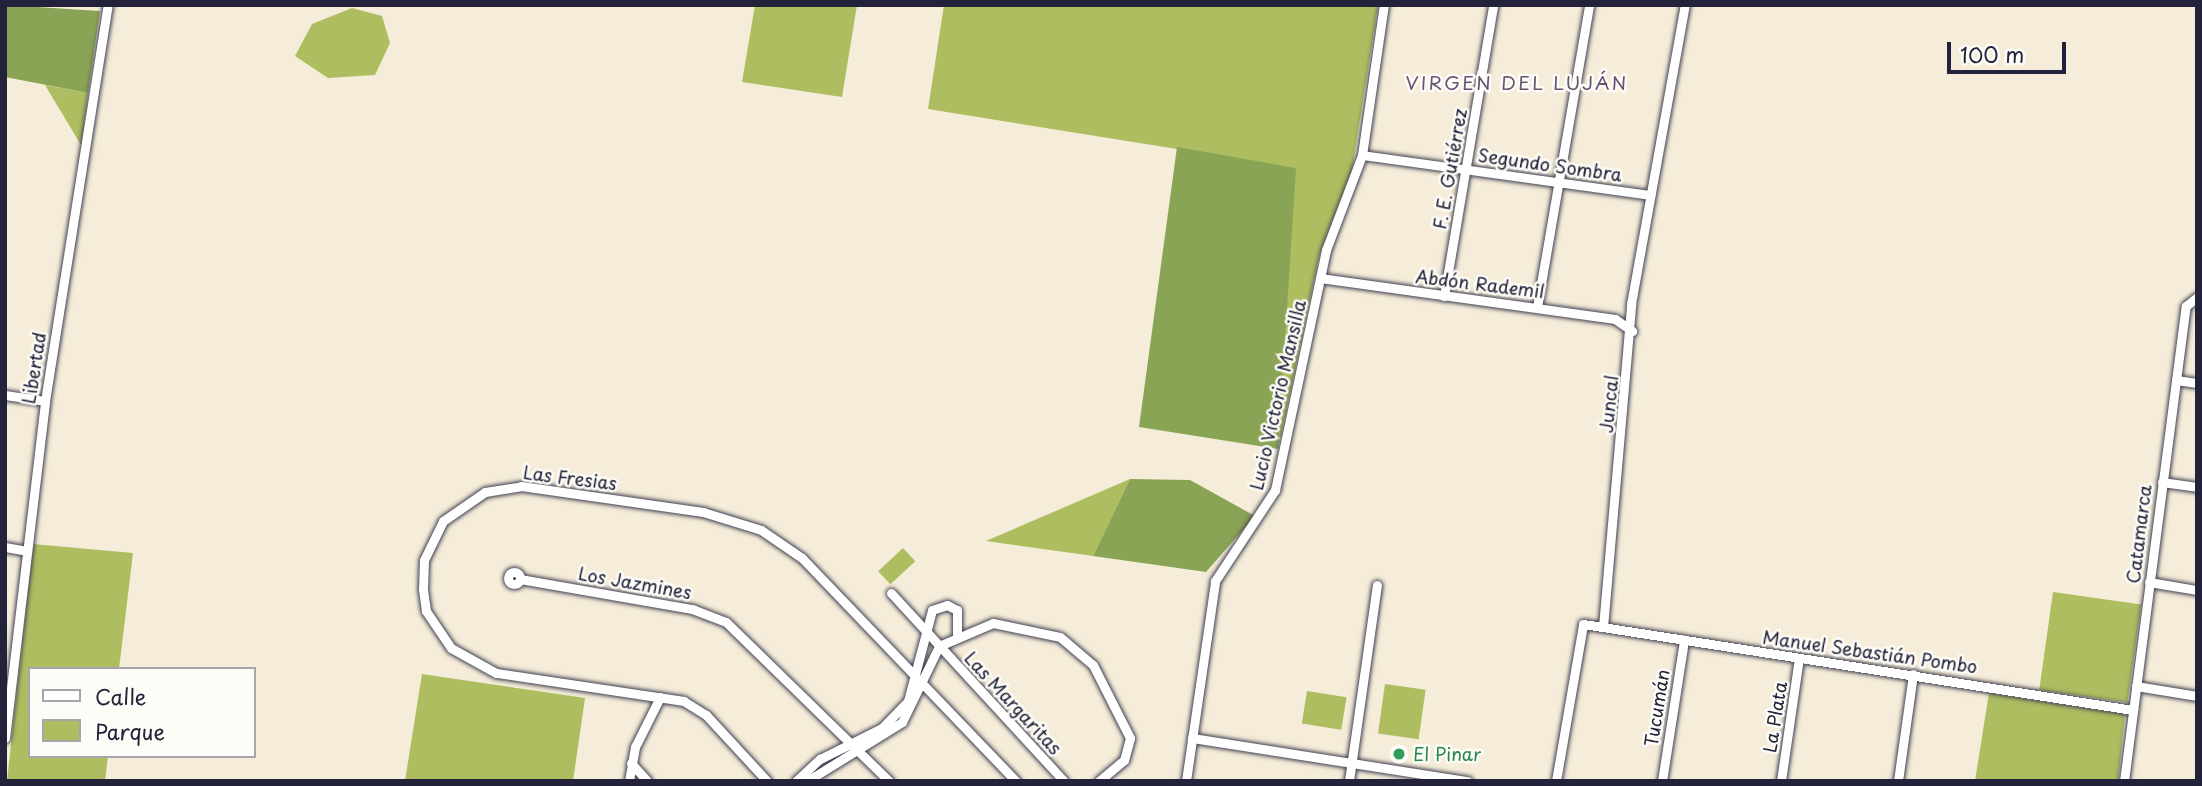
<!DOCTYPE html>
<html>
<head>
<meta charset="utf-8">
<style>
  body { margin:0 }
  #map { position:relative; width:2202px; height:786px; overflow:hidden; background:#f5edd9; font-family:"Playpen Sans",sans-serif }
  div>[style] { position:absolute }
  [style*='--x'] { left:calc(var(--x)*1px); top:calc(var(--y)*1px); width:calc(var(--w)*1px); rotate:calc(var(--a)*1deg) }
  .green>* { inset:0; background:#adbd60; transform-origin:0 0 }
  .forest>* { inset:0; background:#8aa456 }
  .roads { filter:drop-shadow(0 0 2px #424053) drop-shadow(0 0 2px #424053) }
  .minor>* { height:9px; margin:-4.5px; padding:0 4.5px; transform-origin:4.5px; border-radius:4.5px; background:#fff }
  .minor>.ring { margin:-4.5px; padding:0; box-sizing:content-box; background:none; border:9px solid #fff; border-radius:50% }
  .dots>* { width:19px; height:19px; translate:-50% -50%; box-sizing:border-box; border:4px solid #fdfcf7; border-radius:50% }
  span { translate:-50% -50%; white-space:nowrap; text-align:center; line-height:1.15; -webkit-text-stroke:5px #fdfcf7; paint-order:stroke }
  .street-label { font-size:18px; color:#22223b }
  .leisure-label { font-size:18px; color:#27864d }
  .left { translate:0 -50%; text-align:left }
  .neighbourhood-label { font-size:19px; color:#685372; letter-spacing:2px }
  .frame { position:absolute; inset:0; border:7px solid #22223b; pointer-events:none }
  .legend { position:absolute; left:28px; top:667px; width:228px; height:91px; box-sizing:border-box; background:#fdfcf7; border:2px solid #a5a5ac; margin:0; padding:9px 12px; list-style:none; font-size:21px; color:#22223b }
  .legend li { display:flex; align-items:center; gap:14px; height:35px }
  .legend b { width:35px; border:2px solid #a5a5ac }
  .scale { position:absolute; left:1947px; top:42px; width:119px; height:32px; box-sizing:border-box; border:4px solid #22223b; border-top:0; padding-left:9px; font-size:21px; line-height:24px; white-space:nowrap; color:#22223b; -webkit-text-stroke:5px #fdfcf7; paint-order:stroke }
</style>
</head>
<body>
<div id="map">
  <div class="green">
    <div style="clip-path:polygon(755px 5px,857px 5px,842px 97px,742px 82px)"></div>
    <div style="clip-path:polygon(944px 5px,1378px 5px,1352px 170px,1319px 256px,1278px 449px,1295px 168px,928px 109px)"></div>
    <div style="clip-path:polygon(352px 8px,382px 16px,390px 43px,375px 75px,328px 78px,295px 56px,312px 24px)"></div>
    <div style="clip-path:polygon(45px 85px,88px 93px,81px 145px)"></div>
    <div style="clip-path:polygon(1130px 479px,1093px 556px,986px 541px)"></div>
    <div style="clip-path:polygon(33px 544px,133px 553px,119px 669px,30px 669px,30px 756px,108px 756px,105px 781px,7px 781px)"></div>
    <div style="left:903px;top:548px;width:18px;height:34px;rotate:47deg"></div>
    <div style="left:2053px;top:592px;width:89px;height:99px;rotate:8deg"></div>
    <div style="clip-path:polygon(422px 674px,585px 698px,573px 781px,405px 781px)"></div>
    <div style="left:1385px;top:684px;width:41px;height:50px;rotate:8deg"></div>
    <div style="left:1307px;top:691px;width:40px;height:33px;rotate:9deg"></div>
    <div style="clip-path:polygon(1989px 693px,2125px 714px,2118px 781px,1975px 781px)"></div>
  </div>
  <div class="forest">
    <div style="clip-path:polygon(5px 5px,100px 11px,88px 93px,5px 77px)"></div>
    <div style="clip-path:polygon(1177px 147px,1296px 168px,1278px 449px,1139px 427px)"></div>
    <div style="clip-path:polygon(1130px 479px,1190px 480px,1255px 516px,1206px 572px,1093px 556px)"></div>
  </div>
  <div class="roads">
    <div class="minor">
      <div style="--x:1362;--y:155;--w:291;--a:7.9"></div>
      <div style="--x:1320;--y:278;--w:298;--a:7.9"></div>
      <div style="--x:1615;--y:319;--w:21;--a:35"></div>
      <div style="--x:1444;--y:296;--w:295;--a:-80.4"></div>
      <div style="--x:1537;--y:307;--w:306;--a:-80.2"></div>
      <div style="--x:2176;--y:380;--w:21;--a:8"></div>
      <div style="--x:5;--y:395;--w:40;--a:8.5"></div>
      <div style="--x:2162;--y:482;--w:35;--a:8"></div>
      <div style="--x:5;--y:547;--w:22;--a:10"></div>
      <div class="ring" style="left:508px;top:572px;width:3px;height:3px"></div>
      <div style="--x:520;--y:579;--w:175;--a:9.9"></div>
      <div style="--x:692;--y:609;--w:36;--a:21"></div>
      <div style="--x:726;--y:622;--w:228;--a:44.3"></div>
      <div style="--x:2149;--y:582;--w:49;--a:9.5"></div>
      <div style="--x:891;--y:593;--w:255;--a:47.4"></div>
      <div style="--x:1603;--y:627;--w:324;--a:-85"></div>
      <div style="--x:1631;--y:304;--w:304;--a:-79.8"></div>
      <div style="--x:2136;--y:686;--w:62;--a:9.3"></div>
      <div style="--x:5;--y:738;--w:339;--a:-83.2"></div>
      <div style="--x:45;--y:401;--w:401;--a:-81"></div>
      <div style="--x:1192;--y:738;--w:279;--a:8.9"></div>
      <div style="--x:631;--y:763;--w:24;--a:48"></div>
      <div style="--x:629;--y:781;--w:35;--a:-80"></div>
      <div style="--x:635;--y:747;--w:56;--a:-63.4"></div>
      <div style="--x:767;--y:781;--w:90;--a:-132.7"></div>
      <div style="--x:706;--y:715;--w:26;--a:-148"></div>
      <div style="--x:684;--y:701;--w:190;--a:-171.5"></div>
      <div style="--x:496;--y:673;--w:51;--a:-150.9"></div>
      <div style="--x:451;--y:648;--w:45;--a:-124"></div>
      <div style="--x:426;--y:611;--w:22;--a:-98"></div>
      <div style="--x:423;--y:589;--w:29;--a:-88"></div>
      <div style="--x:424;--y:560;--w:43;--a:-64"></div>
      <div style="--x:443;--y:521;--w:51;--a:-34.6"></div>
      <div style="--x:485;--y:492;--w:36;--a:-9"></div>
      <div style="--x:521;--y:486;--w:184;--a:8.1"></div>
      <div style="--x:703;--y:512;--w:61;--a:17.2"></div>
      <div style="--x:761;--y:530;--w:50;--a:34.3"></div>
      <div style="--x:802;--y:558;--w:309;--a:46.2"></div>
      <div style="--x:796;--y:781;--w:33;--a:-43"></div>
      <div style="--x:820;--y:759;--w:69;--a:-26.6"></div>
      <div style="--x:882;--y:728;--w:37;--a:-46"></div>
      <div style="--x:908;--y:701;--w:94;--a:-75.2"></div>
      <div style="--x:932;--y:610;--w:16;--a:-18"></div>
      <div style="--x:947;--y:605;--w:11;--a:27"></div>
      <div style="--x:957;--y:610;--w:24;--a:90"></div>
      <div style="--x:807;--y:781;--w:112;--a:-31.8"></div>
      <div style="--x:902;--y:722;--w:85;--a:-64"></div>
      <div style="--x:939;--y:646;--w:59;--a:-23.1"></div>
      <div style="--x:993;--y:623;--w:68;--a:11.8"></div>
      <div style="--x:1060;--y:637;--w:43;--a:40.3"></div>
      <div style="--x:1093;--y:665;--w:82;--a:63.1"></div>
      <div style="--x:1130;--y:738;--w:23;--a:105"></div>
      <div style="--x:1124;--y:760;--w:33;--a:140"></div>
      <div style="--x:1186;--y:781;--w:202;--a:-81.7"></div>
      <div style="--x:1215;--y:581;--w:109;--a:-56.6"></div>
      <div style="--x:1275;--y:490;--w:245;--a:-78"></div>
      <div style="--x:1326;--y:250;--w:102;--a:-69.2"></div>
      <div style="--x:1362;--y:155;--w:152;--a:-81.7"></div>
      <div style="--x:1349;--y:781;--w:198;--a:-81.9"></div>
      <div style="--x:1556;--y:781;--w:159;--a:-80.2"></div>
      <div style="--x:1583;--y:624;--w:557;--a:8.89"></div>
      <div style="--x:1662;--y:781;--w:143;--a:-81.1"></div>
      <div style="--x:1781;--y:781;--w:124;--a:-81.7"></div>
      <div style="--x:1898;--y:781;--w:108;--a:-82"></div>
      <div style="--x:2124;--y:781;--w:479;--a:-82.6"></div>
      <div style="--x:2186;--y:306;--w:14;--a:-39"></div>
    </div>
  </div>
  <div class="dots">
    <div style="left:1399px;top:754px;background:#2e9e5b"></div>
  </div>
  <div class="street-label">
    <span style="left:1550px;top:165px;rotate:8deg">Segundo Sombra</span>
    <span style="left:1450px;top:169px;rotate:-80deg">F. E. Gutiérrez</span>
    <span style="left:1480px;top:284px;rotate:7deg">Abdón Rademil</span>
    <span style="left:34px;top:368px;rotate:-81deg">Libertad</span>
    <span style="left:1278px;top:395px;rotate:-77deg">Lucio Victorio Mansilla</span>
    <span style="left:1609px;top:404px;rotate:-84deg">Juncal</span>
    <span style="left:570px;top:478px;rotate:7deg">Las Fresias</span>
    <span style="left:2139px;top:534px;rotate:-83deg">Catamarca</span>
    <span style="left:635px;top:583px;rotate:10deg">Los Jazmines</span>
    <span style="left:1870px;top:652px;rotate:8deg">Manuel Sebastián Pombo</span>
    <span style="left:1013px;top:703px;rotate:47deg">Las Margaritas</span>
    <span style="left:1657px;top:708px;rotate:-81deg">Tucumán</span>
    <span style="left:1775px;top:717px;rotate:-81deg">La Plata</span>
  </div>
  <div class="leisure-label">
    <span class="left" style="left:1413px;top:754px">El Pinar</span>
  </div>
  <div class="neighbourhood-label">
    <span style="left:1517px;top:83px">VIRGEN DEL LUJÁN</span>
  </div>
  <div class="frame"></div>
  <ul class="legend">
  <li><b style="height:9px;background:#fff"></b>Calle</li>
  <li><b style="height:19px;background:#adbd60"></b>Parque</li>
  </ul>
  <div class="scale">100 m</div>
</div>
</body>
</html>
